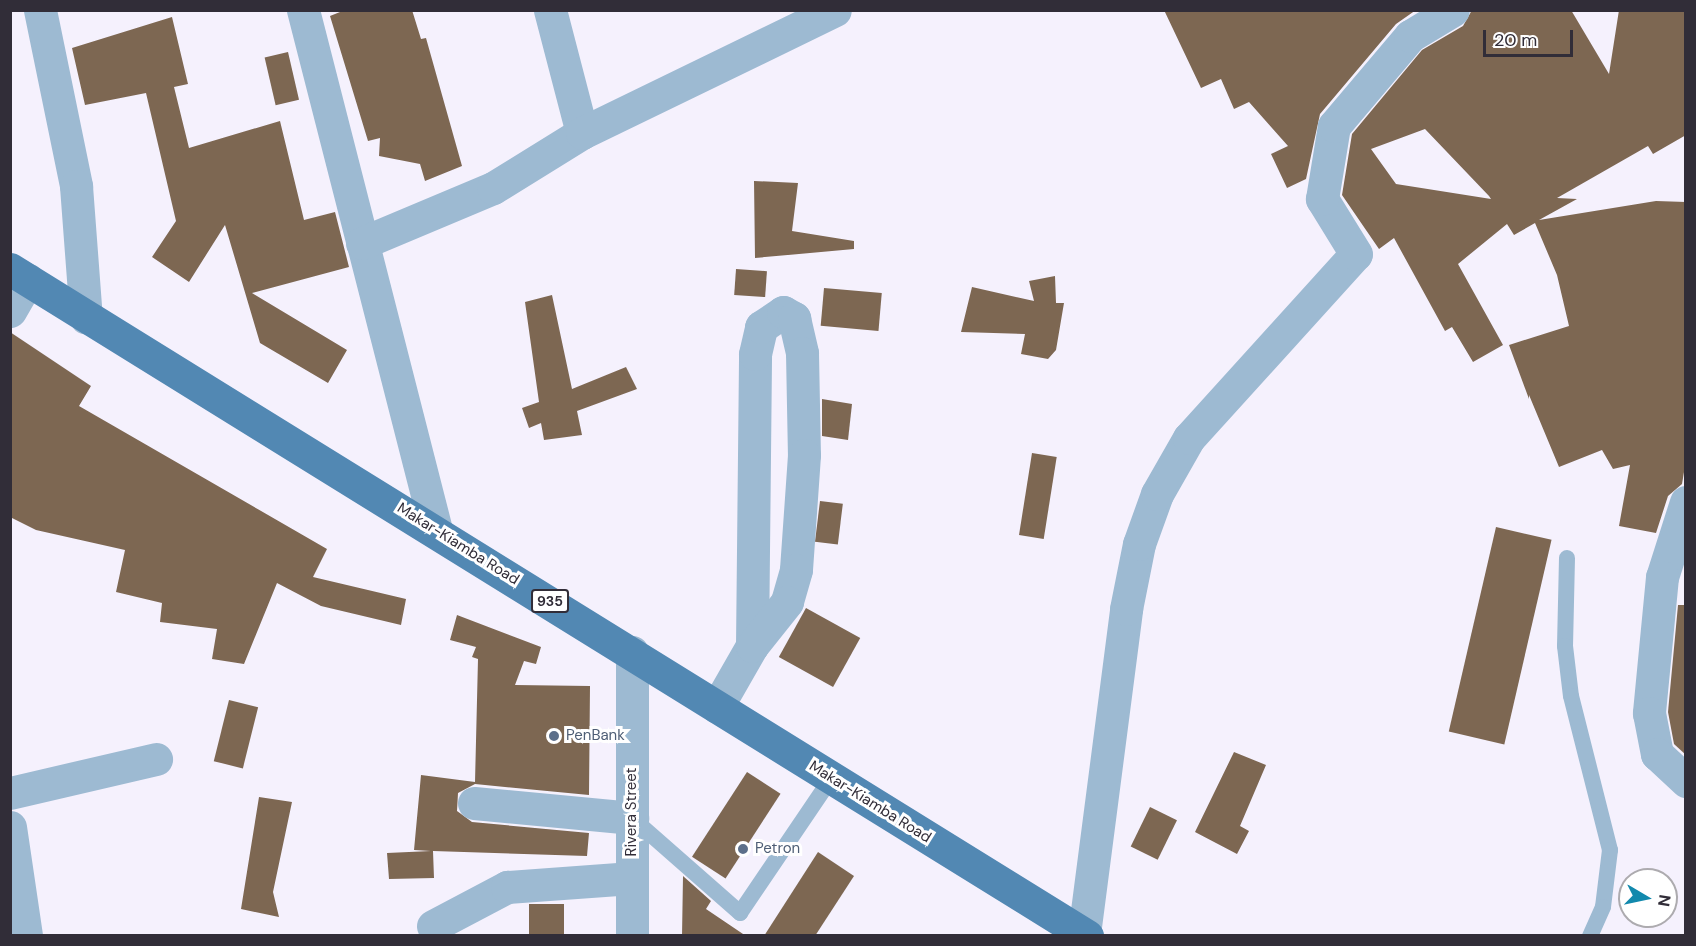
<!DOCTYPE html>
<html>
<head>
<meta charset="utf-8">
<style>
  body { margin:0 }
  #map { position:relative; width:1696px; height:946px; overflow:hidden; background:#f5f1fd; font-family:"DM Sans",sans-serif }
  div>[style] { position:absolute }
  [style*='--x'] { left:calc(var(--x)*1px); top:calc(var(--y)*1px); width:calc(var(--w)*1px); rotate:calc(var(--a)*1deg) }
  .building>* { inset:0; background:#7d6752; transform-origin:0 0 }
  .service>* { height:16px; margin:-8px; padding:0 8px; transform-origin:8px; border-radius:8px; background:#9dbad2 }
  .minor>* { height:33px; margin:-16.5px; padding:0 16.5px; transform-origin:16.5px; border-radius:16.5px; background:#9dbad2 }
  .tertiary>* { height:33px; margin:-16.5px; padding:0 16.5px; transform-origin:16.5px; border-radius:16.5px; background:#9dbad2 }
  .primary>* { height:33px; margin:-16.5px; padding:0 16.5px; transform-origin:16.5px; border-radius:16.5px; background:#5288b3 }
  .dots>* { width:16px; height:16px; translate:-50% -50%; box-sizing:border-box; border:3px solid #fff; border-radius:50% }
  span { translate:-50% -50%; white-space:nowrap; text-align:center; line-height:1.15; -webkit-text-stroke:6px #fff; paint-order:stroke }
  .shield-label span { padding:2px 4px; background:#fff; border:2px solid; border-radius:4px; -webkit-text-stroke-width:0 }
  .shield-label { font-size:14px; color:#312d38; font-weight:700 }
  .street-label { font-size:15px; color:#312d38 }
  .service-label { font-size:15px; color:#4e5e75 }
  .left { translate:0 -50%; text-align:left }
  .frame { position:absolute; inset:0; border:12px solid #312d38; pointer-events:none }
  .north { position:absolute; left:1618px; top:868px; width:60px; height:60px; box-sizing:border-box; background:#fff; border:2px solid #adabaf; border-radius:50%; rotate:99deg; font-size:16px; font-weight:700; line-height:24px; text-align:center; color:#312d38 }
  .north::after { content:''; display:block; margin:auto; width:21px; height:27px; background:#1289ad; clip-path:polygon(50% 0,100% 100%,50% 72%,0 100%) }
  .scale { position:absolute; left:1483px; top:30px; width:90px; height:27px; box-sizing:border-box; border:3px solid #312d38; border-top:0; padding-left:8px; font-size:18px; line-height:21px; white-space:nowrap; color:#312d38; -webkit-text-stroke:4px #fff; paint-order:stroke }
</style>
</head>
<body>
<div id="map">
  <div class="building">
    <div style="clip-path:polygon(345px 10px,412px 10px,421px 39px,426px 38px,462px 166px,425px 181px,420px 164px,379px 156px,380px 138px,368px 141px,330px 16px)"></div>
    <div style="clip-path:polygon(1164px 10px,1416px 10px,1396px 24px,1320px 114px,1306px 179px,1287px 188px,1271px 154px,1288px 146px,1249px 102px,1234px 109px,1221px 79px,1201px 88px)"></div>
    <div style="clip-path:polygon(evenodd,1472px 10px,1571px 10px,1609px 74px,1619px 10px,1686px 10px,1686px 135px,1653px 154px,1648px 146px,1557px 198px,1577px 199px,1539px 220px,1656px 201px,1686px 202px,1686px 460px,1682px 484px,1668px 496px,1656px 533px,1619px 526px,1630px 465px,1613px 469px,1602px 450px,1559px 467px,1529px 395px,1529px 399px,1509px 345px,1569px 326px,1557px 275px,1535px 223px,1514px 235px,1507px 224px,1458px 264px,1503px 345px,1473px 362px,1452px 327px,1445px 331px,1394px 238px,1379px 249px,1342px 195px,1352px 134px,1422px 50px,1463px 26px,1472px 10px,1425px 129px,1489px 196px,1491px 199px,1396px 184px,1371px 149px,1425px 129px)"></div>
    <div style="clip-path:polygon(172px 17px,188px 84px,174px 87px,189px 148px,280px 121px,304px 220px,335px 212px,349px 267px,252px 293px,347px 350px,328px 383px,260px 343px,225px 225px,189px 282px,152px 257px,176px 221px,146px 93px,85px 105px,72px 48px)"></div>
    <div style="left:288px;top:52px;width:49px;height:24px;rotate:77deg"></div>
    <div style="clip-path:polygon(754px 181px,798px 183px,792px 231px,854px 241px,854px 249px,755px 258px)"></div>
    <div style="left:736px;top:269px;width:31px;height:26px;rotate:4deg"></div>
    <div style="clip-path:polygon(1055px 276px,1056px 303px,1064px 303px,1056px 350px,1048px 359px,1021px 354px,1025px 334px,961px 332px,972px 287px,1034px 301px,1029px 281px)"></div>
    <div style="left:824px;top:288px;width:58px;height:38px;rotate:5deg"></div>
    <div style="clip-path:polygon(552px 295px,572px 389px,626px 367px,637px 389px,577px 411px,582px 435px,544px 440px,541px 423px,529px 428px,522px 408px,539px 402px,525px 302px)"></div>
    <div style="clip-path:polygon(10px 332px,91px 386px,79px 406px,327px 549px,313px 577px,406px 599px,401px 625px,321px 606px,277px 583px,244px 664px,212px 659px,217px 629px,160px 622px,162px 603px,116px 592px,125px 550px,36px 530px,10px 517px)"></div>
    <div style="clip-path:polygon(822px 399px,852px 404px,848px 440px,822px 436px)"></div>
    <div style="left:1032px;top:453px;width:25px;height:83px;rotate:9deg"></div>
    <div style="left:820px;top:501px;width:23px;height:41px;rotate:7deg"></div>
    <div style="left:1496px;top:527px;width:57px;height:210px;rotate:13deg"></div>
    <div style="clip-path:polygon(1678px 605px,1686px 605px,1686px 755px,1674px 744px,1668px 712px)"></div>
    <div style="left:806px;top:608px;width:62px;height:56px;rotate:29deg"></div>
    <div style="clip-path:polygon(457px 615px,541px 647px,536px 664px,524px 661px,515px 685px,590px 686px,589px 795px,475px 784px,458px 793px,457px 811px,472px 822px,589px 833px,587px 856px,433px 851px,434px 878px,389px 879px,387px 853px,431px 851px,414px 850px,421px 775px,475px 782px,478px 659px,472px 657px,476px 647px,450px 640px)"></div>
    <div style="left:229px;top:700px;width:30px;height:63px;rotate:14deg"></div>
    <div style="clip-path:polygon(1234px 752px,1266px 765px,1240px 826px,1249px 831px,1237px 854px,1195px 832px)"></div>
    <div style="left:747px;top:772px;width:40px;height:101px;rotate:33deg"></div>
    <div style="clip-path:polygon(259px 797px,292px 802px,273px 892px,279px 917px,241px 909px)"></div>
    <div style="left:1150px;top:807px;width:30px;height:44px;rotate:26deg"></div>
    <div style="clip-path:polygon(818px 852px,854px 876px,815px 936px,764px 936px)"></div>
    <div style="clip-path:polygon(683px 876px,711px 901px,706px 909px,746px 936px,682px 936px)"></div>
    <div style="left:529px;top:904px;width:35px;height:32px"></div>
  </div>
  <div class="service">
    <div style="--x:1567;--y:558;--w:88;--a:91.3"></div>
    <div style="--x:1565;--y:646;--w:50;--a:83.2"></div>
    <div style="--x:1571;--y:696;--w:159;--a:75.8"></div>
    <div style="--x:1610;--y:850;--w:57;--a:97"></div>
    <div style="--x:1603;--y:907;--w:32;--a:114"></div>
    <div style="--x:632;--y:818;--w:144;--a:41.3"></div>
    <div style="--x:740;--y:913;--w:164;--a:-55.9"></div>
  </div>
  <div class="minor">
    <div style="--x:40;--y:10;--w:180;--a:78.4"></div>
    <div style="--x:76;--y:186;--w:132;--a:85.7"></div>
    <div style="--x:303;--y:10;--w:537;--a:75.65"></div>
    <div style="--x:550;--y:10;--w:127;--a:75.4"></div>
    <div style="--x:362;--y:243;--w:142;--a:-22.8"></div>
    <div style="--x:493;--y:188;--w:105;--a:-31.7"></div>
    <div style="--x:582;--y:133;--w:281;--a:-25.9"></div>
    <div style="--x:10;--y:311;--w:36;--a:-60"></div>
    <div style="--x:1686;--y:502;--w:79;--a:107.7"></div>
    <div style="--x:1662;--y:577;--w:137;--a:95.5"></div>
    <div style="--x:1649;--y:713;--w:42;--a:79"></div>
    <div style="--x:1657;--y:754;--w:40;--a:43"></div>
    <div style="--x:717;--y:707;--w:70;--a:-60.2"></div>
    <div style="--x:752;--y:646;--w:292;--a:-89.4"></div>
    <div style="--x:755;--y:354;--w:28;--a:-77"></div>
    <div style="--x:761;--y:327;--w:27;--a:-34"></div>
    <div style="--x:783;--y:312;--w:13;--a:29"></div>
    <div style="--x:794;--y:318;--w:36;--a:77"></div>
    <div style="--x:802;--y:353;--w:102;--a:88.9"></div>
    <div style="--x:804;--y:455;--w:115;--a:94"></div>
    <div style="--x:796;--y:570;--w:33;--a:106"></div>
    <div style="--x:787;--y:602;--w:56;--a:128.5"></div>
    <div style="--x:10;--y:793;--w:150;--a:-13.1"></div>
    <div style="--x:474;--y:803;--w:159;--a:5.4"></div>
    <div style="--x:10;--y:827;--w:110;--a:81.6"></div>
    <div style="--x:433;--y:926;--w:84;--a:-27.8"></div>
    <div style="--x:507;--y:887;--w:125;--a:-4.1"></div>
    <div style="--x:1084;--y:934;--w:328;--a:-82.6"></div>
    <div style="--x:1126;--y:609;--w:66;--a:-78.7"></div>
    <div style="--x:1139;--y:544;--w:53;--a:-70.2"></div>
    <div style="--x:1157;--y:494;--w:64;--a:-60.3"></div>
    <div style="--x:1189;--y:438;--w:248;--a:-47.8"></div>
    <div style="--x:1356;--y:254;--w:65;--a:-121.7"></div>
    <div style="--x:1322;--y:199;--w:74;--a:-80.7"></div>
    <div style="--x:1334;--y:126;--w:118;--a:-49.8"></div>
    <div style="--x:1410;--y:36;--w:50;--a:-31.2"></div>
  </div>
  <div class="tertiary">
    <div style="--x:632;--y:936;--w:284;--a:-90"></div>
  </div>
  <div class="primary">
    <div style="--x:10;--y:269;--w:1267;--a:31.77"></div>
  </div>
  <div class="dots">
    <div style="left:554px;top:736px;background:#5c6f8a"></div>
    <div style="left:743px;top:849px;background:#5c6f8a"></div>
  </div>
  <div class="shield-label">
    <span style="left:550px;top:601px">935</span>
  </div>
  <div class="street-label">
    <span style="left:458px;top:544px;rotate:32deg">Makar-Kiamba Road</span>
    <span style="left:870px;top:802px;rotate:32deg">Makar-Kiamba Road</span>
    <span style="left:632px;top:812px;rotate:-90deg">Rivera Street</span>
  </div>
  <div class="service-label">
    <span class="left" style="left:566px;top:736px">PenBank</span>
    <span class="left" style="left:755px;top:849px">Petron</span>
  </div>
  <div class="frame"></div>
  <div class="north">N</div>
  <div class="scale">20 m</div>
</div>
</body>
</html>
